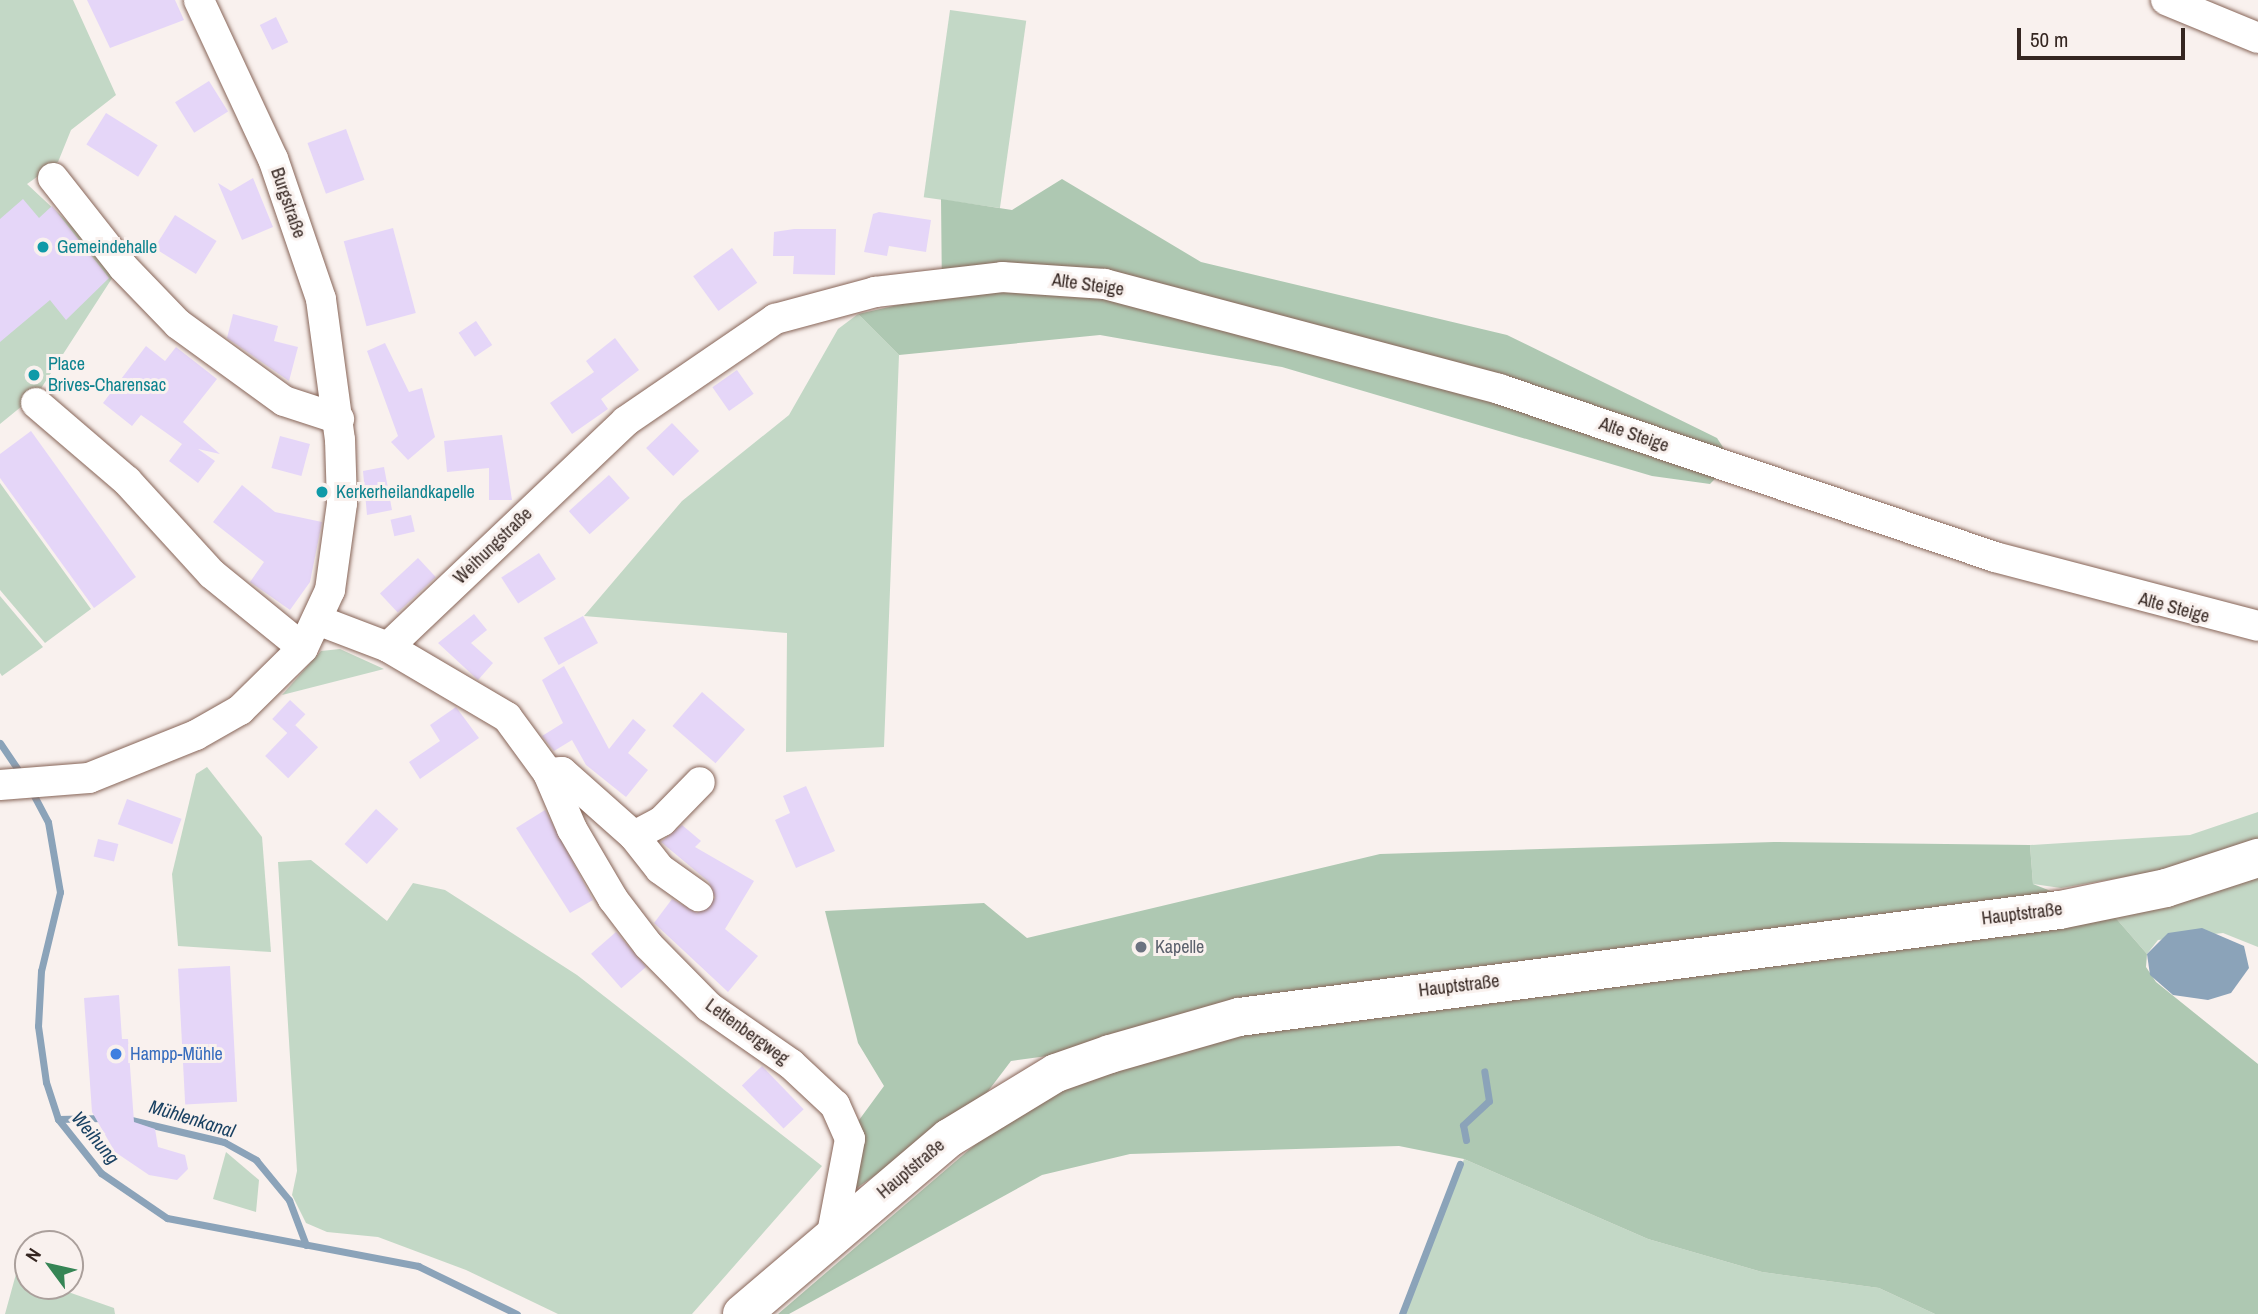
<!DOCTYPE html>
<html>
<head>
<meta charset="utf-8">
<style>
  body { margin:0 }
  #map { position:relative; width:2258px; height:1314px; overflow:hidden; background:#f9f1ee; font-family:"Archivo Narrow",sans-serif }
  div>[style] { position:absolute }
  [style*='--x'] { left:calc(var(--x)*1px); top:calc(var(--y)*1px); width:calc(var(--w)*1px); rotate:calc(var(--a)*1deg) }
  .green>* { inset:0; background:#c3d8c6; transform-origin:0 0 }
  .forest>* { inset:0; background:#aec8b2 }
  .water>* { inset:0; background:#8ba3b9 }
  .stream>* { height:7px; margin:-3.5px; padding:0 3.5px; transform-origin:3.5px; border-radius:3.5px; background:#8ba3b9 }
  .building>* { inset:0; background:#e5d6f8; transform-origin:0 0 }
  .roads { filter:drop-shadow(0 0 2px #876558) drop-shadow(0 0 2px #876558) }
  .minor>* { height:30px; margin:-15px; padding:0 15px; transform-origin:15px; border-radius:15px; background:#fff }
  .major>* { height:38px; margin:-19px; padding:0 19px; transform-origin:19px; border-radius:19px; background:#fff }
  .dots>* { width:19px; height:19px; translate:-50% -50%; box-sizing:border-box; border:4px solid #f9f1ee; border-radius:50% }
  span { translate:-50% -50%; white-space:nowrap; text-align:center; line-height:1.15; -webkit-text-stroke:6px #f9f1ee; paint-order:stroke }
  .street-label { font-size:18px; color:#352621 }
  .culture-label { font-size:18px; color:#0d838f }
  .left { translate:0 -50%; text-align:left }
  .worship-label { font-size:18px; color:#5b616d }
  .shop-label { font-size:18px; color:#366cbe }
  .water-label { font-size:19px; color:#194162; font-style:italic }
  .north { position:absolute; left:14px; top:1230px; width:70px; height:70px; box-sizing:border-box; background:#f9f1ee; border:2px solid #aba09c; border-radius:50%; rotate:303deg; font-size:19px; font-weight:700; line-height:28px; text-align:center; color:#352621 }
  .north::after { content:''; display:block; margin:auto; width:24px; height:32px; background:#368555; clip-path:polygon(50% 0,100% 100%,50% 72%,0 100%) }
  .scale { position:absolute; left:2017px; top:28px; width:168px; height:32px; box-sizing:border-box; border:4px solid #352621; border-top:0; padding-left:9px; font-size:21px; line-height:24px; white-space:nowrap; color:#352621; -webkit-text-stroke:5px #f9f1ee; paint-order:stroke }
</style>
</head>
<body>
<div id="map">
  <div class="green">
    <div style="clip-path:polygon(0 0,73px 0,116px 95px,71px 130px,58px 162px,27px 184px,118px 269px,38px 393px,0 424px)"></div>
    <div style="left:950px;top:10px;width:77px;height:189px;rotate:8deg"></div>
    <div style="clip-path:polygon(858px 314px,899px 355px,884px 747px,786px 752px,787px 633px,584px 616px,682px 501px,789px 415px,838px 329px)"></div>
    <div style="clip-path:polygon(0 483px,91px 609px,45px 643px,0 590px)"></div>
    <div style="clip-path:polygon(0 596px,43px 647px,2px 676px,0 673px)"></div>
    <div style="clip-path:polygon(340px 649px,384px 669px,282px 695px,321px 651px)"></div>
    <div style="clip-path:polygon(207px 767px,262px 837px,271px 952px,178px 946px,172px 874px,196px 774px)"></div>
    <div style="clip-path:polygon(2258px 812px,2258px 843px,2153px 872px,2061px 888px,2033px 884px,2030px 845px,2190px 835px)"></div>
    <div style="clip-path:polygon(311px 860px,387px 921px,413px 883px,445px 890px,577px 975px,822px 1166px,692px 1314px,558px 1314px,466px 1270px,378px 1237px,327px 1232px,306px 1223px,292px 1195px,297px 1171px,278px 862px)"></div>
    <div style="clip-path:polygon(2258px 873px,2258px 947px,2223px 933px,2158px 940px,2147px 954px,2114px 916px)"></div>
    <div style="clip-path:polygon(226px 1152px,259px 1180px,256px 1212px,213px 1199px)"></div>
    <div style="clip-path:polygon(1464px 1159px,1648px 1239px,1762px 1272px,1879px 1288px,1935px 1314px,1402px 1314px)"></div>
    <div style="clip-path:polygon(16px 1274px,28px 1278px,28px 1286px,51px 1286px,114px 1308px,115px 1314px,5px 1314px)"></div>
  </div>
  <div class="forest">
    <div style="clip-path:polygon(1062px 179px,1201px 262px,1507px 335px,1717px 438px,1732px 461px,1710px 484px,1652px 476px,1282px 367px,1100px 335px,899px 355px,858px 314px,942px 295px,941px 199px,1012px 210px)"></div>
    <div style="clip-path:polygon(1774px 842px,2030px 845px,2033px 884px,2114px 916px,2147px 954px,2146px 967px,2156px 982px,2258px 1064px,2258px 1314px,1935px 1314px,1879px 1288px,1762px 1272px,1648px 1239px,1464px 1159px,1399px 1146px,1130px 1154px,1042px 1175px,789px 1314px,778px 1314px,1084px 1051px,1011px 1061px,976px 1107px,839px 1200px,851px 1131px,884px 1086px,858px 1043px,825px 911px,984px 903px,1027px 938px,1380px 854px)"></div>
  </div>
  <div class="water">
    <div style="clip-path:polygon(2202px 928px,2244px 946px,2249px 968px,2231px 993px,2208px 1000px,2173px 995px,2150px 975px,2147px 954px,2168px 933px)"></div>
  </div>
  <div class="stream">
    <div style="--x:0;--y:743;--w:41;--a:55.9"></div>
    <div style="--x:31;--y:790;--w:36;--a:62"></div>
    <div style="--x:48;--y:822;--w:71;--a:80.3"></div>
    <div style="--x:60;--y:892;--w:81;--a:103.5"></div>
    <div style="--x:41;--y:971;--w:55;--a:93.1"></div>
    <div style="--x:38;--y:1026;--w:57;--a:81.9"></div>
    <div style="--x:46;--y:1082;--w:39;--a:72"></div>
    <div style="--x:58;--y:1119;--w:69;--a:51.5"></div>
    <div style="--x:101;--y:1173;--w:80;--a:34.3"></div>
    <div style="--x:167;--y:1218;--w:256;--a:10.8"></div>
    <div style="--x:418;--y:1266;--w:110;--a:25.9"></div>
    <div style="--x:58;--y:1119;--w:46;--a:-1.2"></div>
    <div style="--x:127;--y:1119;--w:100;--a:13.3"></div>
    <div style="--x:224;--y:1142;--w:37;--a:29"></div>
    <div style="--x:256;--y:1160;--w:52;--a:50.5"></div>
    <div style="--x:289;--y:1200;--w:48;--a:69.3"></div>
    <div style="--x:1466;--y:1140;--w:15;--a:-101"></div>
    <div style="--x:1463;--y:1125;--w:35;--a:-43"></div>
    <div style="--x:1489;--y:1101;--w:30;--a:-99"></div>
    <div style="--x:1402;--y:1314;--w:161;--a:-68.9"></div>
  </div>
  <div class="building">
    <div style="clip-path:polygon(87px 0,175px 0,184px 20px,110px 48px)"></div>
    <div style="left:276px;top:17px;width:28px;height:18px;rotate:64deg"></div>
    <div style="left:209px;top:81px;width:36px;height:40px;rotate:58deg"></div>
    <div style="left:106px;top:113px;width:61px;height:37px;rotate:32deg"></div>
    <div style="left:346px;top:129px;width:54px;height:41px;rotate:70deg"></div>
    <div style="clip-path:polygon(253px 178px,273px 227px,242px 240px,218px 183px,231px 191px)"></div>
    <div style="clip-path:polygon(23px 199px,39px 218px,52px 206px,109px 278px,66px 320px,50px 300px,0 342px,0 219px)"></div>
    <div style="clip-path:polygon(879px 212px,931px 220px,926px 252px,889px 246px,887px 256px,864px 252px,873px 214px)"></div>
    <div style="left:175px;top:215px;width:49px;height:39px;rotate:32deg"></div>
    <div style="left:393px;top:228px;width:88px;height:51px;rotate:75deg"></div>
    <div style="clip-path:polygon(794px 229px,836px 229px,835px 275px,793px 274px,794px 256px,773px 256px,774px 232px)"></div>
    <div style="left:732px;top:248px;width:43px;height:48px;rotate:54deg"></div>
    <div style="clip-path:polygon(233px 314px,278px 326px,274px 341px,298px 347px,289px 381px,227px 338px)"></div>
    <div style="left:476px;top:321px;width:29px;height:21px;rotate:56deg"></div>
    <div style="clip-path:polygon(615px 338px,639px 370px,601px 399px,608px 409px,572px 434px,550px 403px,594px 372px,586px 361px)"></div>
    <div style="clip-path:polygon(385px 343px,409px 392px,422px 388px,435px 437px,408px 460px,391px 442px,398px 436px,367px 351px)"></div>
    <div style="clip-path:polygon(146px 346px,165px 361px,176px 347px,217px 379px,183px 422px,220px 454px,198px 449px,215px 461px,198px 483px,169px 461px,182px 444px,141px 415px,132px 426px,103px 403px)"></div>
    <div style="left:737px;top:370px;width:29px;height:30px;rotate:55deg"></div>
    <div style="left:672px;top:423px;width:39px;height:36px;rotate:46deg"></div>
    <div style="clip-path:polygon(31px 431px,136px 577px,94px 608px,0 478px,0 454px)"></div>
    <div style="clip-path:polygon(502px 435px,512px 500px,489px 500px,489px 468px,447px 472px,444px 441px)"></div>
    <div style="left:280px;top:436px;width:31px;height:33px;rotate:15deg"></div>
    <div style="clip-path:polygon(384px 467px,392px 510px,367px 515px,363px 471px)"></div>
    <div style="left:609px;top:475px;width:31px;height:54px;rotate:48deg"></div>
    <div style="clip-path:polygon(242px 485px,275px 512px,322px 522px,310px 582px,290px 610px,250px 582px,264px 562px,213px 522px)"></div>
    <div style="left:411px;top:515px;width:17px;height:21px;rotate:77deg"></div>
    <div style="left:539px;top:553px;width:31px;height:45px;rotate:57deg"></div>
    <div style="left:418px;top:558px;width:26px;height:52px;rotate:47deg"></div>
    <div style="clip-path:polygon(474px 614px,487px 630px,471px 643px,493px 663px,478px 680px,438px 643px)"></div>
    <div style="left:583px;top:616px;width:31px;height:45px;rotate:61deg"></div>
    <div style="clip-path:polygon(564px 666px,609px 749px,633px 719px,646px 730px,628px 753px,648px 770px,626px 797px,586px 765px,572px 740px,554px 751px,542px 736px,563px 723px,542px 680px)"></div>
    <div style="left:702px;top:692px;width:57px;height:45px;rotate:41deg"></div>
    <div style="left:290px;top:700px;width:21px;height:26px;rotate:43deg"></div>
    <div style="clip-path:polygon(456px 707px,479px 738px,420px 779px,409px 762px,440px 741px,430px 725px)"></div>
    <div style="left:295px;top:725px;width:32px;height:43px;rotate:44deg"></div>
    <div style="clip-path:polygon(806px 786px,835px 851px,796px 868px,775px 820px,790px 813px,783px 796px)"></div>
    <div style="left:127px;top:799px;width:58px;height:27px;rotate:20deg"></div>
    <div style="left:376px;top:809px;width:30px;height:47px;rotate:42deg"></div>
    <div style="clip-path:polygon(545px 810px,593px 900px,570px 913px,516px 828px)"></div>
    <div style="clip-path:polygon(682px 825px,701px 841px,695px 847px,754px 881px,725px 929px,758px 956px,728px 992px,654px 923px,672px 899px,697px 913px,715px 898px,709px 882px,661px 842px)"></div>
    <div style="left:98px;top:839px;width:21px;height:18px;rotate:14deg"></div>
    <div style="left:616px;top:932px;width:46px;height:33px;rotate:49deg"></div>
    <div style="left:230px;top:966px;width:136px;height:52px;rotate:87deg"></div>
    <div style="clip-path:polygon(119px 995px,122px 1039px,128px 1039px,134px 1122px,155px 1129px,158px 1147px,185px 1155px,188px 1169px,177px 1180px,149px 1175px,115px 1152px,92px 1112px,84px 998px)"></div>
    <div style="left:762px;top:1066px;width:60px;height:28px;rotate:46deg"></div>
  </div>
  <div class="roads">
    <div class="minor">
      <div style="--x:2166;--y:0;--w:100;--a:22.4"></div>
      <div style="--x:53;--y:178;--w:113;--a:51.8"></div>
      <div style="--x:123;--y:267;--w:79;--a:46"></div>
      <div style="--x:178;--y:324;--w:131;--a:36"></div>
      <div style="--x:284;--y:401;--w:58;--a:18.1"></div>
      <div style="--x:36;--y:403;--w:120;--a:40.6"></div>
      <div style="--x:127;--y:481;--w:126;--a:47.6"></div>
      <div style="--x:212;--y:574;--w:117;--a:39.1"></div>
      <div style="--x:320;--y:621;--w:73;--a:20.9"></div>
      <div style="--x:388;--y:647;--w:328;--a:-43.5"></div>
      <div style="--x:626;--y:421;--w:181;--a:-34.4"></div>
      <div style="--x:775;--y:319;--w:104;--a:-15.1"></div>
      <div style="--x:875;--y:292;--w:128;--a:-6.7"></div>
      <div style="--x:1002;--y:277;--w:103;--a:3.9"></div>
      <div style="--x:1105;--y:284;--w:408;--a:14.9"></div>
      <div style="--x:1499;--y:389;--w:524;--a:18.71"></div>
      <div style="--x:1995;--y:557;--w:272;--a:14.7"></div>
      <div style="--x:388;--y:647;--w:138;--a:30.5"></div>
      <div style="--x:507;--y:717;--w:69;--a:53.8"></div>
      <div style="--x:548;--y:773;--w:61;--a:66.8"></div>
      <div style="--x:572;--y:829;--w:81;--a:59.6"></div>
      <div style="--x:613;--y:899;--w:58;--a:52.7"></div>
      <div style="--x:648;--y:945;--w:87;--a:45.5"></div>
      <div style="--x:709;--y:1007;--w:100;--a:34.8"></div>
      <div style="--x:791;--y:1064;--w:60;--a:43"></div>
      <div style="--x:835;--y:1105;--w:37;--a:66"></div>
      <div style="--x:850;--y:1139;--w:96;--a:100.8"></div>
      <div style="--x:548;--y:773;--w:14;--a:-4"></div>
      <div style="--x:562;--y:772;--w:96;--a:41.6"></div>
      <div style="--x:634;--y:836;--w:42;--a:51.8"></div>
      <div style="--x:660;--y:869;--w:47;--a:35.4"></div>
      <div style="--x:0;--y:785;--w:89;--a:-4.5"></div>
      <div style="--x:89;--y:778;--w:115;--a:-21.9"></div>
      <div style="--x:196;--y:735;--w:51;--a:-29.6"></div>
      <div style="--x:240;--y:710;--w:88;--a:-44.5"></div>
      <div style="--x:303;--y:648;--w:64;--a:-65"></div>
      <div style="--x:330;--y:590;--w:88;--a:-82.1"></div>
      <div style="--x:342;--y:503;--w:63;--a:-91.8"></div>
      <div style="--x:340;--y:440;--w:142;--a:-97.7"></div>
      <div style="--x:321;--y:299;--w:148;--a:-108.9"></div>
      <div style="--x:273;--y:159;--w:175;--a:-115"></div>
      <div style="--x:634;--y:836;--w:32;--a:-28"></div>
      <div style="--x:662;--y:821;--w:54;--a:-45.7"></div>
    </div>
    <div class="major">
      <div style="--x:742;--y:1314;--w:272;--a:-40.4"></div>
      <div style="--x:949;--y:1138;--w:125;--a:-31.3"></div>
      <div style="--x:1056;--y:1073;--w:57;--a:-19.4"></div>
      <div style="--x:1110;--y:1054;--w:134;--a:-16"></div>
      <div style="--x:1239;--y:1017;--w:828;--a:-7.43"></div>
      <div style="--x:2060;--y:910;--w:108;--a:-11.7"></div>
      <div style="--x:2166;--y:888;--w:97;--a:-18.1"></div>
    </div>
  </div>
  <div class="dots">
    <div style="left:43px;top:247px;background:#0f9aa8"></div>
    <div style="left:34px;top:375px;background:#0f9aa8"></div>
    <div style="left:322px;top:492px;background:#0f9aa8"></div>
    <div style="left:1141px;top:947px;background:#6b7280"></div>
    <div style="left:116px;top:1054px;background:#3f7fe0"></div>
  </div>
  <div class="street-label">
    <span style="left:288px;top:203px;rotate:71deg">Burgstraße</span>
    <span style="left:1088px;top:285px;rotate:8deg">Alte Steige</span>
    <span style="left:1634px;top:435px;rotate:19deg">Alte Steige</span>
    <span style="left:493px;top:546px;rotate:-44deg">Weihungstraße</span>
    <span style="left:2174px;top:608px;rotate:15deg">Alte Steige</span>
    <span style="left:2022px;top:914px;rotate:-7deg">Hauptstraße</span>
    <span style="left:1459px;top:986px;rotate:-7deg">Hauptstraße</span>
    <span style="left:747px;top:1032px;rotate:36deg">Lettenbergweg</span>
    <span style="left:911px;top:1169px;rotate:-40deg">Hauptstraße</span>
  </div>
  <div class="culture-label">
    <span class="left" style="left:57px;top:247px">Gemeindehalle</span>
    <span class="left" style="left:48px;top:375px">Place<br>Brives-Charensac</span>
    <span class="left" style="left:336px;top:492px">Kerkerheilandkapelle</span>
  </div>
  <div class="worship-label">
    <span class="left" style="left:1155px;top:947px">Kapelle</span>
  </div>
  <div class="shop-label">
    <span class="left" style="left:130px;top:1054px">Hampp-Mühle</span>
  </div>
  <div class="water-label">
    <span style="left:192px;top:1119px;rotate:17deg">Mühlenkanal</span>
    <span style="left:95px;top:1138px;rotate:50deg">Weihung</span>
  </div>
  <div class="north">N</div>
  <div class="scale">50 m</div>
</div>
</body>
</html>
